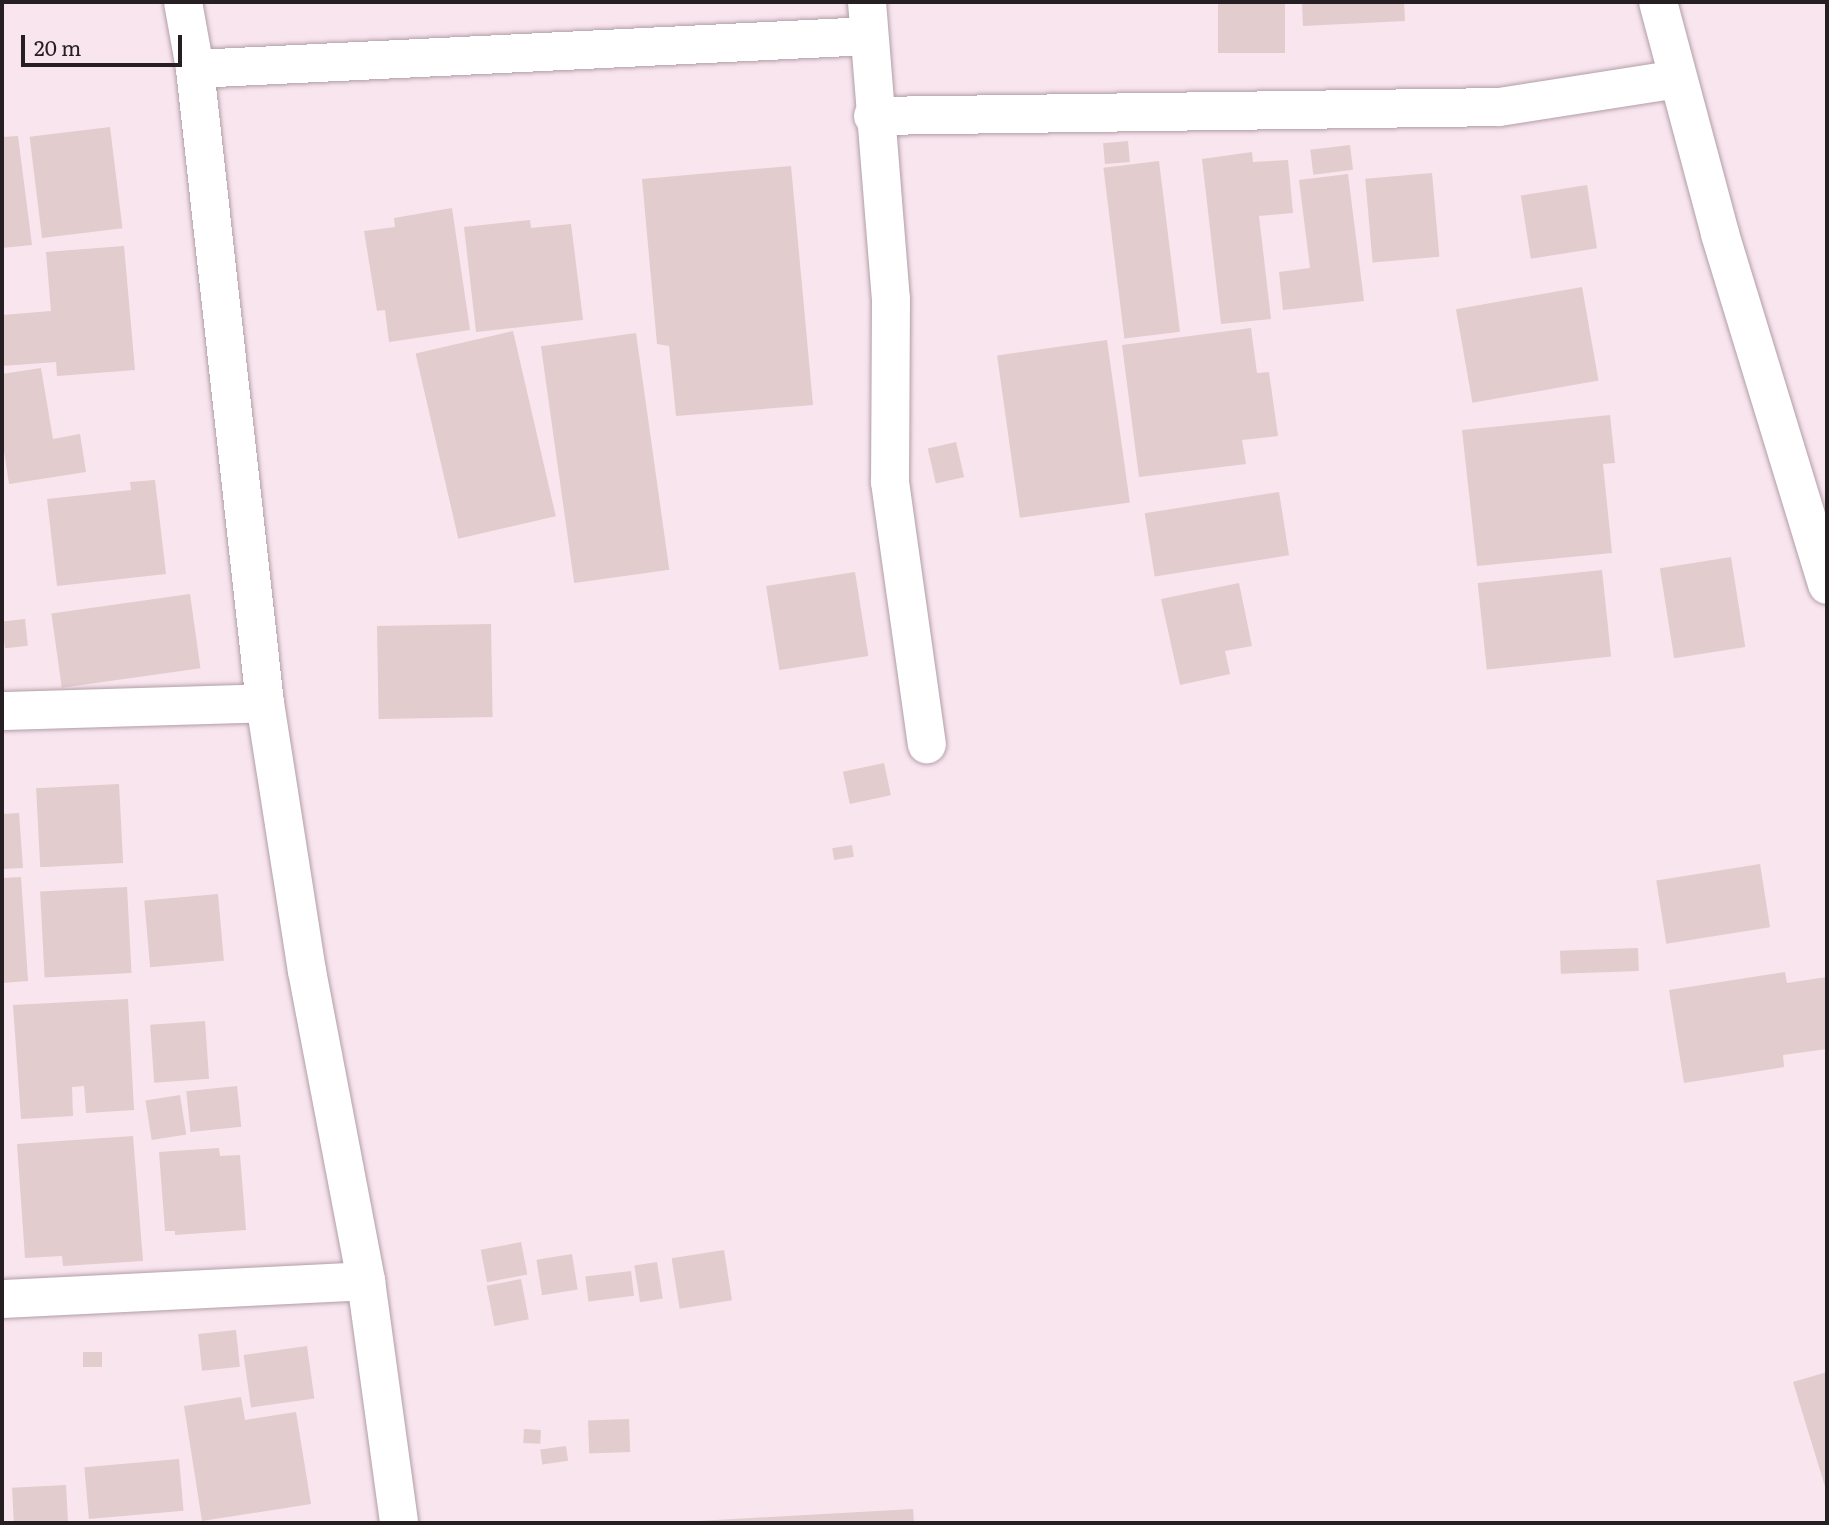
<!DOCTYPE html>
<html>
<head>
<meta charset="utf-8">
<style>
  body { margin:0 }
  #map { position:relative; width:1829px; height:1525px; overflow:hidden; background:#f9e5ee; font-family:Literata,serif }
  div>[style] { position:absolute }
  [style*='--x'] { left:calc(var(--x)*1px); top:calc(var(--y)*1px); width:calc(var(--w)*1px); rotate:calc(var(--a)*1deg) }
  .building>* { inset:0; background:#e2cccd; transform-origin:0 0 }
  .roads { filter:drop-shadow(0 0 2px #b19ea7) drop-shadow(0 0 2px #b19ea7) }
  .minor>* { height:38px; margin:-19px; padding:0 19px; transform-origin:19px; border-radius:19px; background:#fff }
  span { translate:-50% -50%; white-space:nowrap; text-align:center; line-height:1.15; -webkit-text-stroke:5px #f9e5ee; paint-order:stroke }
  .frame { position:absolute; inset:0; border:4px solid #251e22; pointer-events:none }
  .scale { position:absolute; left:21px; top:35px; width:161px; height:32px; box-sizing:border-box; border:4px solid #251e22; border-top:0; padding-left:9px; font-size:21px; line-height:24px; white-space:nowrap; color:#251e22; -webkit-text-stroke:5px #f9e5ee; paint-order:stroke }
</style>
</head>
<body>
<div id="map">
  <div class="building">
    <div style="left:1218px;top:2px;width:67px;height:51px"></div>
    <div style="clip-path:polygon(1302px 2px,1404px 2px,1405px 21px,1303px 26px)"></div>
    <div style="left:110px;top:127px;width:102px;height:81px;rotate:83deg"></div>
    <div style="clip-path:polygon(18px 136px,32px 245px,2px 248px,2px 137px)"></div>
    <div style="left:1128px;top:141px;width:21px;height:25px;rotate:85deg"></div>
    <div style="left:1350px;top:145px;width:25px;height:40px;rotate:83deg"></div>
    <div style="clip-path:polygon(1252px 152px,1253px 162px,1288px 160px,1293px 213px,1259px 216px,1271px 319px,1221px 324px,1202px 159px)"></div>
    <div style="left:1159px;top:161px;width:172px;height:56px;rotate:83deg"></div>
    <div style="clip-path:polygon(791px 166px,813px 405px,676px 416px,669px 346px,657px 344px,642px 179px)"></div>
    <div style="left:1432px;top:173px;width:84px;height:67px;rotate:85deg"></div>
    <div style="clip-path:polygon(1348px 174px,1364px 301px,1283px 310px,1279px 272px,1310px 268px,1299px 180px)"></div>
    <div style="left:1587px;top:185px;width:64px;height:67px;rotate:81deg"></div>
    <div style="clip-path:polygon(452px 208px,470px 330px,389px 342px,385px 310px,377px 311px,364px 231px,395px 227px,394px 218px)"></div>
    <div style="clip-path:polygon(530px 220px,531px 228px,571px 224px,583px 320px,476px 332px,464px 227px)"></div>
    <div style="clip-path:polygon(124px 246px,135px 370px,57px 376px,56px 362px,2px 366px,2px 315px,51px 311px,46px 252px)"></div>
    <div style="left:1582px;top:287px;width:95px;height:128px;rotate:80deg"></div>
    <div style="clip-path:polygon(1251px 328px,1257px 373px,1269px 372px,1278px 436px,1242px 440px,1246px 464px,1139px 477px,1122px 345px)"></div>
    <div style="left:513px;top:331px;width:190px;height:100px;rotate:77deg"></div>
    <div style="left:636px;top:333px;width:239px;height:96px;rotate:82deg"></div>
    <div style="left:1107px;top:340px;width:164px;height:111px;rotate:82deg"></div>
    <div style="clip-path:polygon(41px 368px,53px 439px,80px 434px,86px 472px,9px 484px,2px 438px,2px 374px)"></div>
    <div style="clip-path:polygon(1610px 415px,1615px 463px,1603px 464px,1612px 553px,1477px 566px,1462px 430px)"></div>
    <div style="left:956px;top:442px;width:36px;height:29px;rotate:77deg"></div>
    <div style="clip-path:polygon(155px 480px,166px 574px,57px 586px,47px 499px,131px 490px,130px 482px)"></div>
    <div style="left:1279px;top:492px;width:64px;height:136px;rotate:81deg"></div>
    <div style="left:1731px;top:557px;width:91px;height:72px;rotate:81deg"></div>
    <div style="left:1602px;top:570px;width:87px;height:125px;rotate:84deg"></div>
    <div style="left:855px;top:572px;width:85px;height:90px;rotate:81deg"></div>
    <div style="clip-path:polygon(1239px 583px,1252px 646px,1225px 651px,1230px 674px,1180px 685px,1161px 599px)"></div>
    <div style="left:190px;top:594px;width:75px;height:140px;rotate:82deg"></div>
    <div style="left:25px;top:619px;width:27px;height:23px;rotate:84deg"></div>
    <div style="left:491px;top:624px;width:93px;height:114px;rotate:89deg"></div>
    <div style="left:884px;top:763px;width:33px;height:42px;rotate:78deg"></div>
    <div style="left:119px;top:784px;width:79px;height:83px;rotate:87deg"></div>
    <div style="clip-path:polygon(19px 813px,23px 868px,2px 869px,2px 814px)"></div>
    <div style="left:852px;top:845px;width:12px;height:20px;rotate:81deg"></div>
    <div style="left:1760px;top:864px;width:64px;height:105px;rotate:81deg"></div>
    <div style="clip-path:polygon(21px 877px,28px 981px,2px 983px,2px 878px)"></div>
    <div style="left:127px;top:887px;width:86px;height:87px;rotate:87deg"></div>
    <div style="left:218px;top:894px;width:67px;height:74px;rotate:85deg"></div>
    <div style="left:1638px;top:948px;width:23px;height:78px;rotate:88deg"></div>
    <div style="clip-path:polygon(1785px 972px,1787px 983px,1827px 977px,1827px 1049px,1783px 1055px,1784px 1067px,1684px 1083px,1669px 990px)"></div>
    <div style="clip-path:polygon(128px 999px,134px 1110px,86px 1113px,84px 1086px,72px 1087px,73px 1116px,21px 1119px,13px 1005px)"></div>
    <div style="left:205px;top:1021px;width:58px;height:55px;rotate:86deg"></div>
    <div style="left:237px;top:1086px;width:41px;height:51px;rotate:84deg"></div>
    <div style="left:180px;top:1095px;width:40px;height:35px;rotate:81deg"></div>
    <div style="clip-path:polygon(133px 1136px,143px 1261px,63px 1266px,62px 1256px,25px 1258px,17px 1144px)"></div>
    <div style="clip-path:polygon(219px 1148px,220px 1156px,240px 1155px,246px 1230px,175px 1235px,175px 1231px,165px 1231px,159px 1152px)"></div>
    <div style="left:521px;top:1242px;width:33px;height:41px;rotate:79deg"></div>
    <div style="left:724px;top:1250px;width:51px;height:53px;rotate:81deg"></div>
    <div style="left:572px;top:1254px;width:36px;height:36px;rotate:81deg"></div>
    <div style="left:657px;top:1262px;width:37px;height:23px;rotate:81deg"></div>
    <div style="left:631px;top:1271px;width:25px;height:46px;rotate:83deg"></div>
    <div style="left:521px;top:1279px;width:41px;height:35px;rotate:79deg"></div>
    <div style="left:236px;top:1330px;width:37px;height:38px;rotate:84deg"></div>
    <div style="left:307px;top:1346px;width:53px;height:64px;rotate:82deg"></div>
    <div style="left:102px;top:1352px;width:15px;height:19px;rotate:90deg"></div>
    <div style="clip-path:polygon(1827px 1372px,1827px 1493px,1793px 1382px)"></div>
    <div style="clip-path:polygon(241px 1397px,245px 1420px,296px 1412px,311px 1504px,202px 1521px,184px 1406px)"></div>
    <div style="left:629px;top:1419px;width:33px;height:41px;rotate:88deg"></div>
    <div style="left:524px;top:1429px;width:17px;height:14px;rotate:3deg"></div>
    <div style="left:566px;top:1446px;width:15px;height:26px;rotate:82deg"></div>
    <div style="left:179px;top:1459px;width:52px;height:95px;rotate:85deg"></div>
    <div style="left:66px;top:1485px;width:38px;height:54px;rotate:87deg"></div>
    <div style="clip-path:polygon(913px 1509px,914px 1523px,698px 1523px,698px 1521px)"></div>
  </div>
  <div class="roads">
    <div class="minor">
      <div style="--x:183;--y:2;--w:68;--a:79.8"></div>
      <div style="--x:195;--y:69;--w:638;--a:83.7"></div>
      <div style="--x:265;--y:703;--w:271;--a:81.1"></div>
      <div style="--x:307;--y:971;--w:316;--a:79.2"></div>
      <div style="--x:366;--y:1281;--w:244;--a:82.2"></div>
      <div style="--x:867;--y:2;--w:298;--a:85.4"></div>
      <div style="--x:891;--y:299;--w:183;--a:90.3"></div>
      <div style="--x:890;--y:482;--w:265;--a:82"></div>
      <div style="--x:1658;--y:2;--w:240;--a:75"></div>
      <div style="--x:1720;--y:234;--w:367;--a:73"></div>
      <div style="--x:195;--y:69;--w:675;--a:-2.8"></div>
      <div style="--x:873;--y:116;--w:626;--a:-0.82"></div>
      <div style="--x:1499;--y:107;--w:180;--a:-8.9"></div>
      <div style="--x:2;--y:711;--w:263;--a:-1.7"></div>
      <div style="--x:2;--y:1299;--w:364;--a:-2.8"></div>
    </div>
  </div>
  <div class="frame"></div>
  <div class="scale">20 m</div>
</div>
</body>
</html>
